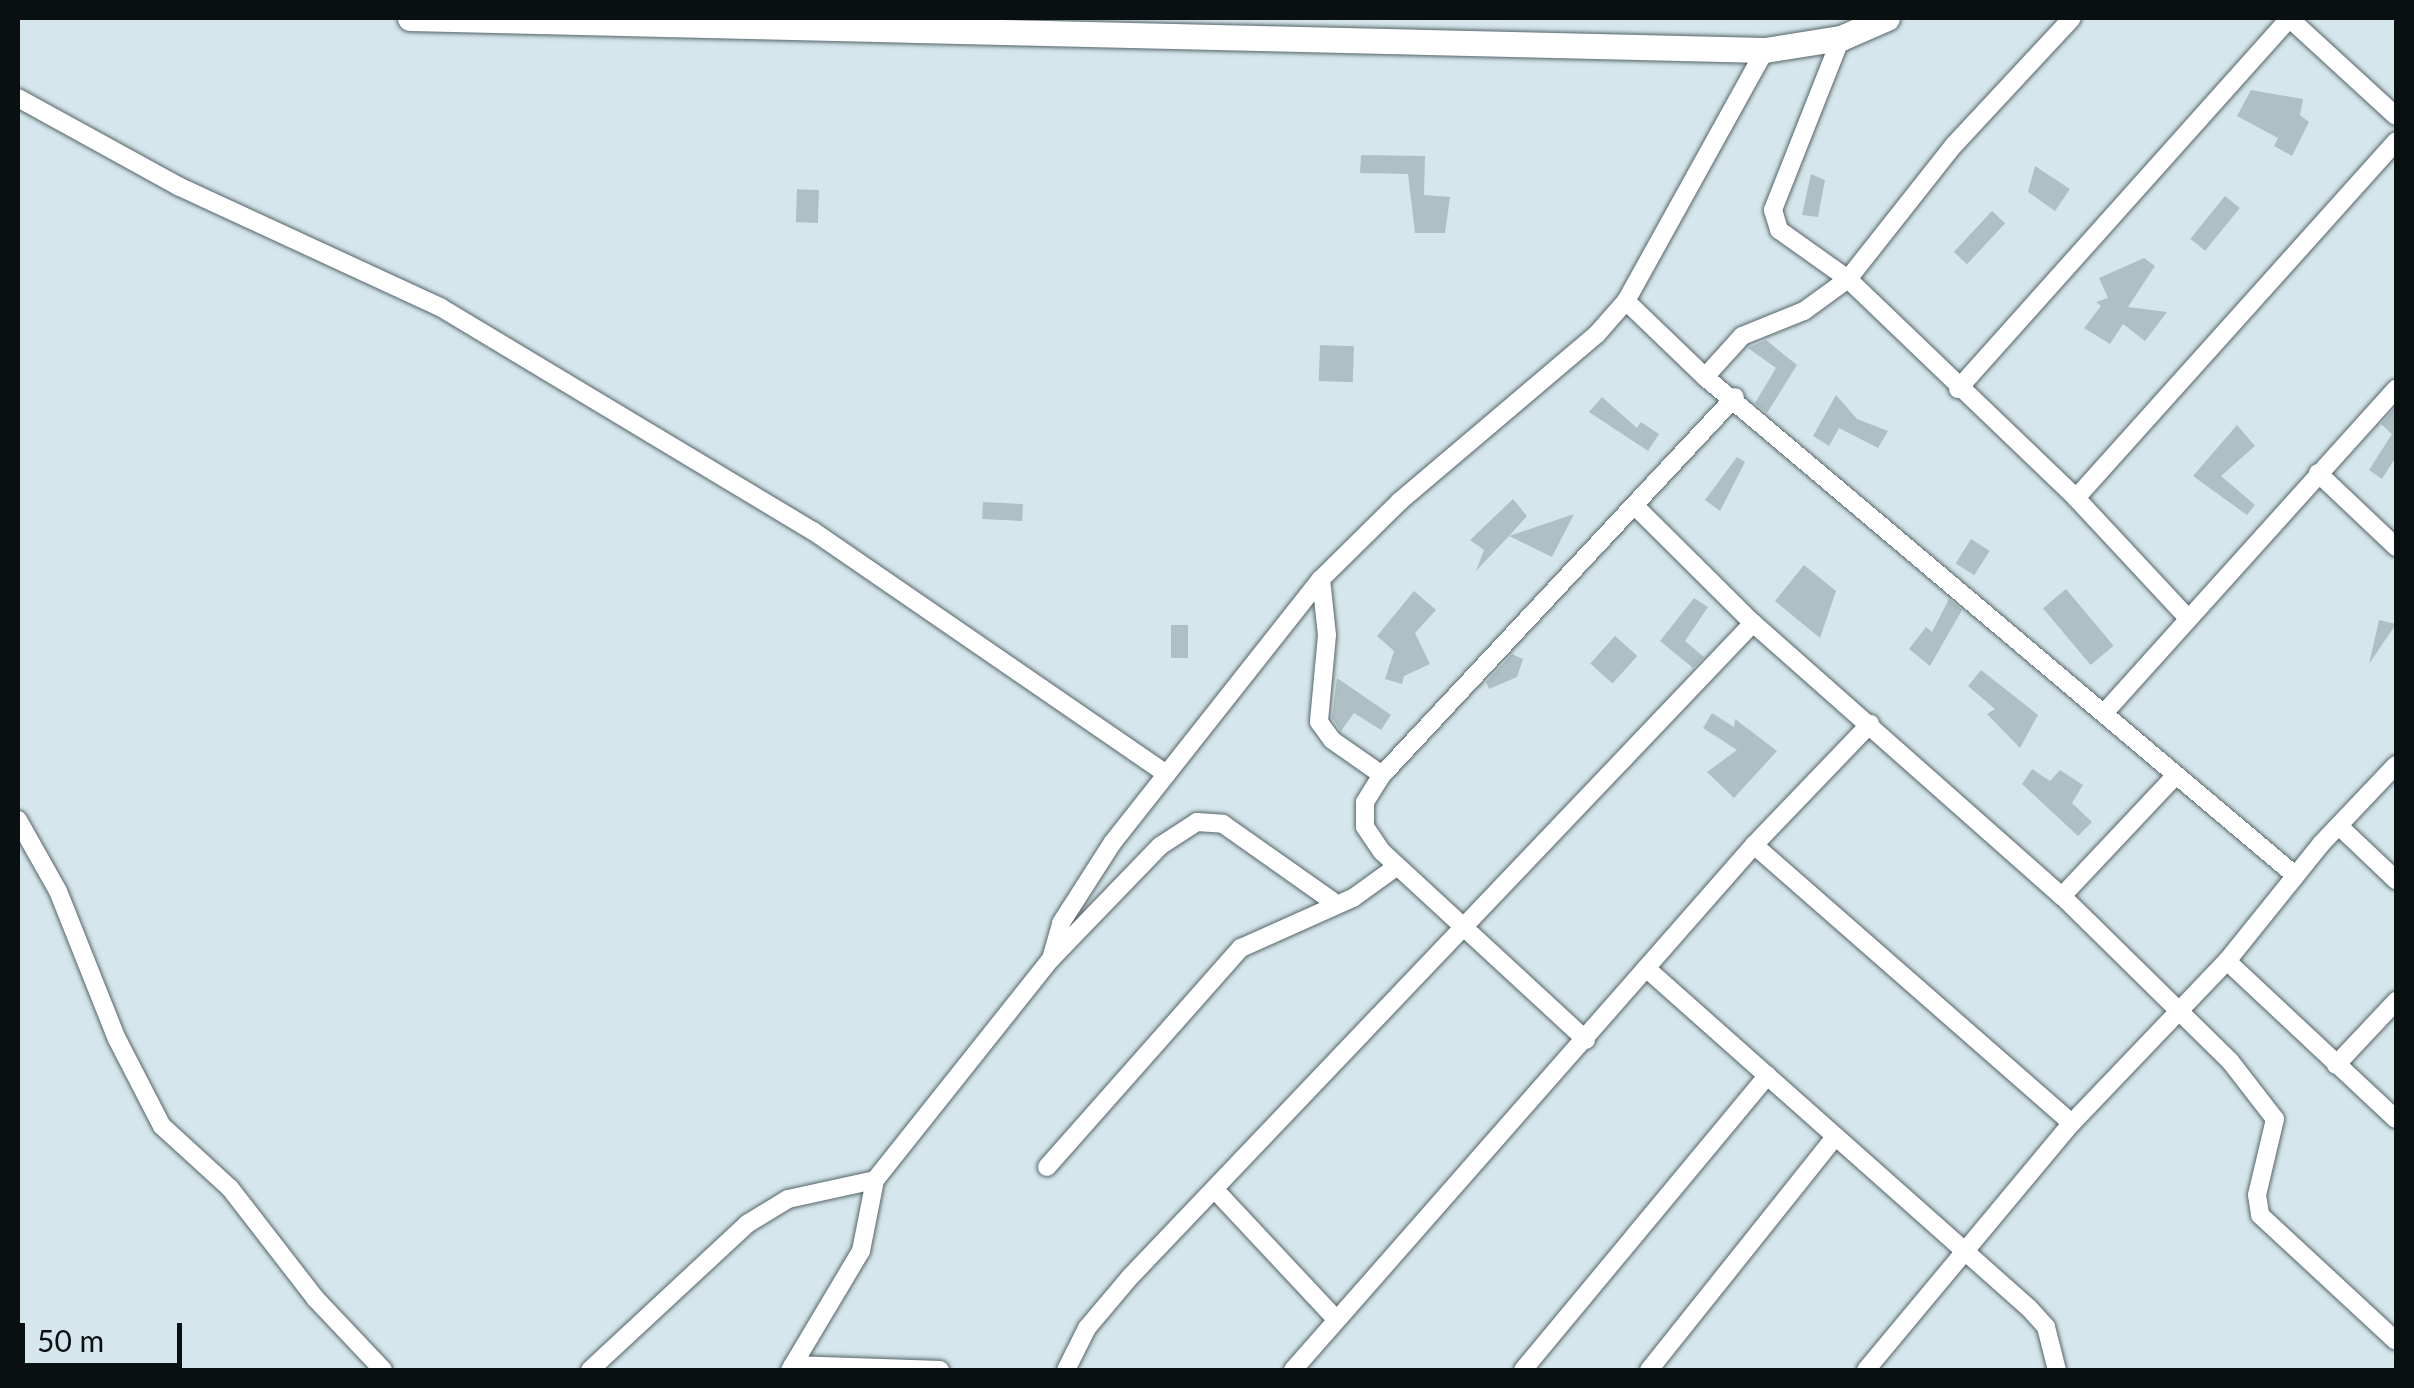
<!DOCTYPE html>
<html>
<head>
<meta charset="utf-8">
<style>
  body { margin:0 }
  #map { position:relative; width:2414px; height:1388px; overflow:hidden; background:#d5e7ec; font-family:Lato,sans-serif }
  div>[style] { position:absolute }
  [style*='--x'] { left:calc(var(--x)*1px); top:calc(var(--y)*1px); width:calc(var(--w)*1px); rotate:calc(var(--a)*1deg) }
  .building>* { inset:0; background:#afc0c5; transform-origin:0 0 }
  .roads { filter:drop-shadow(0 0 2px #556469) drop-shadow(0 0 2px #556469) }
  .minor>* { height:18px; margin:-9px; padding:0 9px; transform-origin:9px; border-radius:9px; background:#fff }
  .secondary>* { height:25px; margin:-12.5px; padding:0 12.5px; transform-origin:12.5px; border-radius:12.5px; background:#fff }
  span { translate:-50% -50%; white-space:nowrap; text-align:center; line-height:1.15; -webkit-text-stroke:8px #d5e7ec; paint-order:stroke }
  .frame { position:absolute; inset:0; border:20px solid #0a1012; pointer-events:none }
  .scale { position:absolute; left:20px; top:1323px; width:162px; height:45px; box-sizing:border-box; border:5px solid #0a1012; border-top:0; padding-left:12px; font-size:30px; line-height:35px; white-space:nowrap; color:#0a1012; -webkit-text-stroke:8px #d5e7ec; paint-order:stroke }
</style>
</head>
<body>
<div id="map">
  <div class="building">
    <div style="clip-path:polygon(2251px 90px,2303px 99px,2300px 115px,2309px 122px,2292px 156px,2274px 146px,2278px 138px,2237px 116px)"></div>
    <div style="clip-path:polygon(1361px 155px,1425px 156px,1424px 195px,1450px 197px,1445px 233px,1415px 233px,1408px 174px,1360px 173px)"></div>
    <div style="clip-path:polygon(2035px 166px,2070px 189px,2055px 211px,2028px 192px)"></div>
    <div style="clip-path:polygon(1811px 174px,1825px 180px,1818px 217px,1802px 215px)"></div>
    <div style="left:819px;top:190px;width:33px;height:22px;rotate:92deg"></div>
    <div style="left:2225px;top:196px;width:19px;height:55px;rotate:39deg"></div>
    <div style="left:1992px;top:211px;width:18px;height:56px;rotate:43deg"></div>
    <div style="clip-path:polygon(2144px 258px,2155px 266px,2128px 307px,2167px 312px,2145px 341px,2123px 324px,2110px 344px,2084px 328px,2101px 306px,2096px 302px,2108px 298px,2099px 278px)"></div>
    <div style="clip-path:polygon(1766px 340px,1797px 365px,1767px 413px,1755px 403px,1776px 368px,1748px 348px)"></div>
    <div style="left:1320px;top:345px;width:34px;height:36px;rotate:2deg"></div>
    <div style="clip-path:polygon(1836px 395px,1857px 419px,1888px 431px,1878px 448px,1839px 428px,1829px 446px,1813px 436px)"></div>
    <div style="clip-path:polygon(1602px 397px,1637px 428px,1641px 422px,1659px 434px,1648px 451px,1589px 412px)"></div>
    <div style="clip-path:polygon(2396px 407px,2396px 457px,2382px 479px,2369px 470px,2392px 434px,2381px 424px)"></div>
    <div style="clip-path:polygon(2237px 425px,2255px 446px,2221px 476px,2255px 505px,2247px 515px,2193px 476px)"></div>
    <div style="clip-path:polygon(1737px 457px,1745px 462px,1720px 511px,1705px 500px)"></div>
    <div style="clip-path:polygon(1513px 499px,1527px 516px,1509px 536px,1574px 514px,1552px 557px,1509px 536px,1476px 571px,1484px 550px,1470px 540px)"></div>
    <div style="left:983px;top:502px;width:40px;height:17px;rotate:3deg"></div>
    <div style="left:1971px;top:539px;width:22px;height:29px;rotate:32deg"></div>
    <div style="clip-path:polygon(1804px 565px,1836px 591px,1820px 638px,1775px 601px)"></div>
    <div style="left:2066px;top:589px;width:74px;height:30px;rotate:50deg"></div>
    <div style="clip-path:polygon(1414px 591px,1436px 610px,1415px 633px,1430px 664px,1404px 676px,1402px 684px,1385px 679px,1394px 651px,1377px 636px)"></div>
    <div style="clip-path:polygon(1694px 598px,1708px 607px,1685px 641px,1704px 657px,1693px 668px,1660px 641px)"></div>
    <div style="clip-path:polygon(1949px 599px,1962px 610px,1930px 666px,1909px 649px,1926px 627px,1932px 632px)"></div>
    <div style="clip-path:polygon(2379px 620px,2396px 624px,2369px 664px)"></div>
    <div style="left:1171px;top:625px;width:17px;height:33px"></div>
    <div style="left:1615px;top:636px;width:30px;height:37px;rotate:42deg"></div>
    <div style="clip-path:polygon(1512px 654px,1523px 659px,1517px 677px,1489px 689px,1486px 682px)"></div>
    <div style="clip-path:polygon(1981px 670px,2038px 715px,2020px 748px,1987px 714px,1995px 709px,1968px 686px)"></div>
    <div style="clip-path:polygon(1337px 678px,1391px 715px,1381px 730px,1354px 713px,1341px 731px,1332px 718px)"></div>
    <div style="clip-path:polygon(1712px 713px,1734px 727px,1735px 719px,1777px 751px,1734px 798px,1707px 772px,1737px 750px,1703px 728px)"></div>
    <div style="clip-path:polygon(2032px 769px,2050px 781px,2060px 770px,2083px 785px,2072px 803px,2092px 822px,2078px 836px,2022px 784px)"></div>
  </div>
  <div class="roads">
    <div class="minor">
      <div style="--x:2289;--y:18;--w:145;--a:42.5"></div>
      <div style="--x:1841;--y:38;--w:185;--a:111.6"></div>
      <div style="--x:1773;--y:210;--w:21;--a:73"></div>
      <div style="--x:1779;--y:230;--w:85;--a:35.4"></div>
      <div style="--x:1848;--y:279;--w:316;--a:43.8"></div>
      <div style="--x:2076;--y:498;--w:164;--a:47"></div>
      <div style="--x:18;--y:98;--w:183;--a:28.8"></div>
      <div style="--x:178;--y:186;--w:289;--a:24.8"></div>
      <div style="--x:440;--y:307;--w:435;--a:31"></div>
      <div style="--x:813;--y:531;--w:429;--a:34.5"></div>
      <div style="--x:1626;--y:301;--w:110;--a:43.9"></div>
      <div style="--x:1705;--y:377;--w:773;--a:40.18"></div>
      <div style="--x:1705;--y:377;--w:55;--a:-47.9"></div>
      <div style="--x:1742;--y:336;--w:67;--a:-22"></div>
      <div style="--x:1804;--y:311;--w:54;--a:-36"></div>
      <div style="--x:1848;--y:279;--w:171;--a:-51.7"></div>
      <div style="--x:1954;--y:145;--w:173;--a:-47.1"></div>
      <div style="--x:1958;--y:389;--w:498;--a:-48.2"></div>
      <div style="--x:2318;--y:473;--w:108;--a:43.5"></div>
      <div style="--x:2076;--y:498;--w:479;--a:-48.1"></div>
      <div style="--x:1635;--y:506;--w:166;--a:44.8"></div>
      <div style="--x:1753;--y:623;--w:412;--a:41.5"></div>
      <div style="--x:2062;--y:896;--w:235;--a:44.5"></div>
      <div style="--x:2230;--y:1061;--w:73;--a:52.2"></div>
      <div style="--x:2275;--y:1119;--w:78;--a:103.3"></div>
      <div style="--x:2257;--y:1195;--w:20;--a:81"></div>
      <div style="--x:2260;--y:1215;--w:185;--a:42.8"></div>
      <div style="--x:1321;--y:579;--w:56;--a:83.9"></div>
      <div style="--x:1327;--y:635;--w:87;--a:95.3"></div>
      <div style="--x:1319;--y:722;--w:22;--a:54"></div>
      <div style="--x:1332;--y:740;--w:61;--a:35"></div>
      <div style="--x:2105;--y:712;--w:435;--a:-48"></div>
      <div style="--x:18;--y:820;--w:81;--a:60.6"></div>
      <div style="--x:58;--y:891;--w:159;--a:68.3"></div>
      <div style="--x:117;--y:1039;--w:98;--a:62.7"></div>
      <div style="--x:162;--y:1126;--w:92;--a:42.4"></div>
      <div style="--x:230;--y:1188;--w:139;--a:52.3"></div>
      <div style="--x:315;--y:1298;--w:99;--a:46.6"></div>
      <div style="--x:2339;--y:826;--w:79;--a:43.5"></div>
      <div style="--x:1754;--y:845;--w:422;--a:41.2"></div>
      <div style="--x:2062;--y:896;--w:165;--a:-46.7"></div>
      <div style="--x:1051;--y:959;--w:37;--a:-74"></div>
      <div style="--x:1061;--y:923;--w:96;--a:-57.3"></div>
      <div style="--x:1113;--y:842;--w:335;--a:-51.7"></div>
      <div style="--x:1321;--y:579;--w:111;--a:-44.6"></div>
      <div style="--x:1400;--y:501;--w:258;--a:-40.3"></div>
      <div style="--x:1597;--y:334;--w:44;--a:-48.7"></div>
      <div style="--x:1626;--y:301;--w:287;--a:-61"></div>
      <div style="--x:2227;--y:961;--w:231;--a:43.1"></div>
      <div style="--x:1646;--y:968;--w:512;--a:41.6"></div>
      <div style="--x:2029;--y:1308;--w:25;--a:48"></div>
      <div style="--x:2046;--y:1327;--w:44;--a:75.7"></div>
      <div style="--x:1586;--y:1040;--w:277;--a:-137.3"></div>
      <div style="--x:1382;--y:852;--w:30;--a:-124"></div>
      <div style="--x:1365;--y:827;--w:25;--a:-90"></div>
      <div style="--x:1365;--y:802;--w:32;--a:-58"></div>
      <div style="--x:1382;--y:775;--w:517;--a:-46.96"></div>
      <div style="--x:2336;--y:1065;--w:88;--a:-46.8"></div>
      <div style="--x:1047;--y:1167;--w:293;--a:-48.5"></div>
      <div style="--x:1241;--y:948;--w:123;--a:-24.1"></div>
      <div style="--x:1353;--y:898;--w:53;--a:-35.8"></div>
      <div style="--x:1217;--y:1192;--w:173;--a:46.9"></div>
      <div style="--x:793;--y:1365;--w:147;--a:1.9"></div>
      <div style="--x:590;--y:1370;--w:214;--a:-42.9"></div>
      <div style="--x:747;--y:1224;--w:48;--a:-31.4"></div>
      <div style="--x:788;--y:1199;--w:89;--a:-12.3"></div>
      <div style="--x:790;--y:1370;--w:139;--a:-59.2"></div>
      <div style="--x:861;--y:1251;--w:72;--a:-78.8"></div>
      <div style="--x:875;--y:1180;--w:283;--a:-51.5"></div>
      <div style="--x:1051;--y:959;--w:157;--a:-46"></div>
      <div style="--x:1160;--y:846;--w:44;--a:-33"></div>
      <div style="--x:1197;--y:822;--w:26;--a:4"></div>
      <div style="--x:1223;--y:824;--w:133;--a:35.2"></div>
      <div style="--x:1066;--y:1370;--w:47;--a:-63.4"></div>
      <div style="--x:1087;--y:1328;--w:68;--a:-49.8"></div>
      <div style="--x:1131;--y:1276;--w:902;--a:-46.39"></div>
      <div style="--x:1293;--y:1370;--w:699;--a:-48.71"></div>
      <div style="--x:1754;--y:845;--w:168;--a:-46.2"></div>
      <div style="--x:1523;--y:1370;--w:383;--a:-50.3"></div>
      <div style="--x:1649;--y:1370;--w:298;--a:-51.4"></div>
      <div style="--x:1866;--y:1370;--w:322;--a:-50.2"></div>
      <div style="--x:2072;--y:1123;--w:224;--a:-46.3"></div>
      <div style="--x:2227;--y:961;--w:150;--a:-51.2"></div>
      <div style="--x:2321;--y:844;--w:109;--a:-46.5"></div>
    </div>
    <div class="secondary">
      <div style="--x:410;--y:18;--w:1355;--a:1.35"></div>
      <div style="--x:1765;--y:50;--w:77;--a:-9"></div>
      <div style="--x:1841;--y:38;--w:50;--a:-23.5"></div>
    </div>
  </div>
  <div class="frame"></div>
  <div class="scale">50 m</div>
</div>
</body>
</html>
